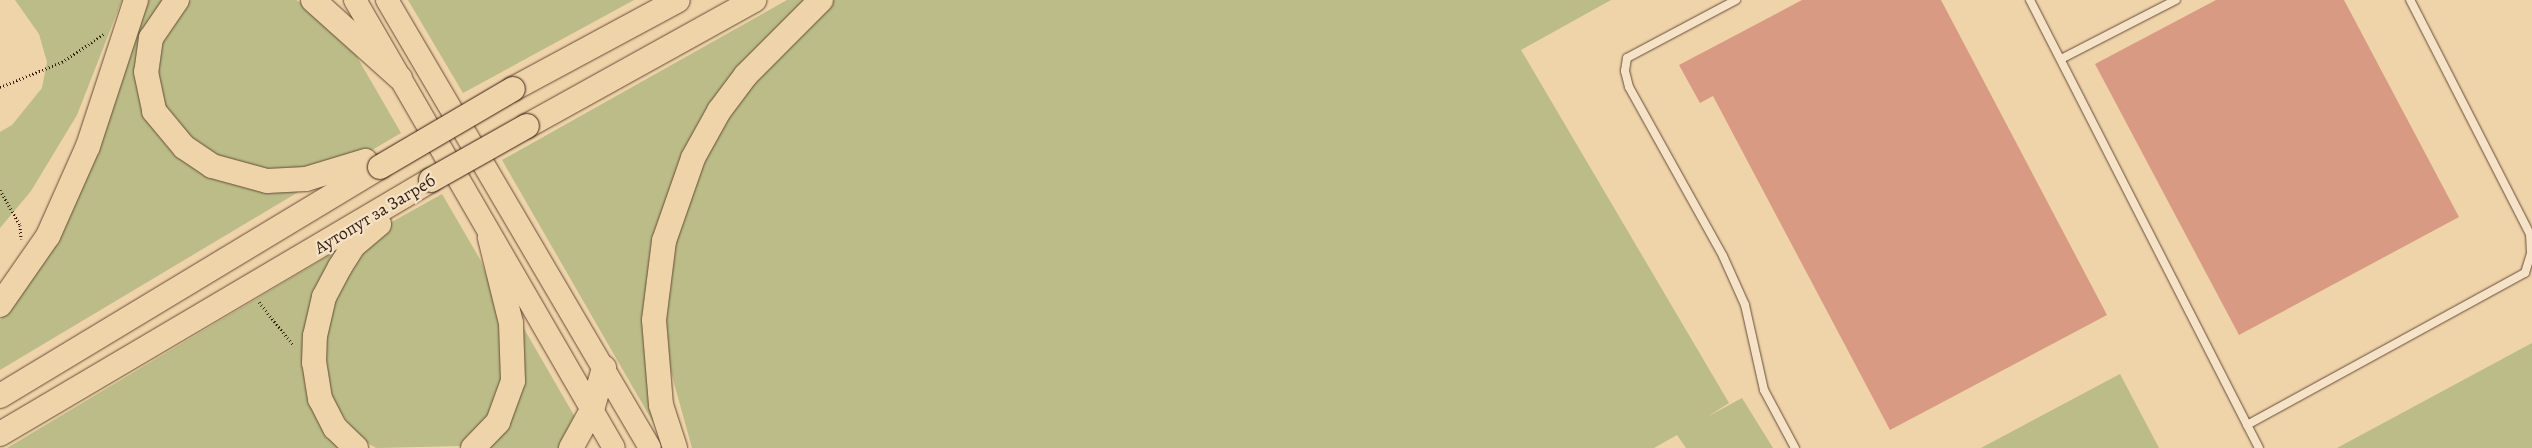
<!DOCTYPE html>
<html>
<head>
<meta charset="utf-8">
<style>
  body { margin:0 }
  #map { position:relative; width:2532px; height:448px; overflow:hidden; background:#efd3a9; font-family:Alegreya,serif }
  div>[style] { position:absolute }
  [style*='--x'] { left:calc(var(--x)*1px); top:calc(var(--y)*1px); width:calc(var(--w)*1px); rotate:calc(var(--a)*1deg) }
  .green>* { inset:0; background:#bbbc87 }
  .building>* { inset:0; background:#d99a83 }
  .path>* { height:3px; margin-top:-1.5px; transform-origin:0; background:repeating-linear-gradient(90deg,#362012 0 1px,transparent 0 3.5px) }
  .roads { filter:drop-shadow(0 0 1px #644d38) drop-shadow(0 0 1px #644d38) }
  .service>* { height:8px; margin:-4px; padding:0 4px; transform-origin:4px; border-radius:4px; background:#f5e2c7 }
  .primary>* { height:22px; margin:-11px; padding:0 11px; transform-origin:11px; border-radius:11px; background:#efd3a9 }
  .trunk>* { height:24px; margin:-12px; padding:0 12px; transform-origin:12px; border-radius:12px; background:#efd3a9 }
  .bridges { filter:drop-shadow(0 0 1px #362012) drop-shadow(0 0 1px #362012) }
  .trunk-bridge>* { height:24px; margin:-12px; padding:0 12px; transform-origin:12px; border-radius:12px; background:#efd3a9 }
  span { translate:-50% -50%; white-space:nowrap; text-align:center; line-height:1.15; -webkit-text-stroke:4.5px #f5e2c7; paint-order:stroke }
  .street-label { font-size:18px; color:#362012 }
</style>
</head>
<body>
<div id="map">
  <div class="green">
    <div style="clip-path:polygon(15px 0,122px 0,77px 115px,31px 191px,0 228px,0 132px,12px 125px,42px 88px,47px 62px,39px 34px)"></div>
    <div style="clip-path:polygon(144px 0,163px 0,142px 37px,170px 145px,300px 191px,0 370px,0 320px,25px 289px)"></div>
    <div style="clip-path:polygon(191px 0,296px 0,311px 8px,353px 50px,401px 133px,355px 160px,275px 173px,238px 167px,199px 149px,158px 100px,157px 42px,172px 15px)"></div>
    <div style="clip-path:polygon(408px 0,634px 0,463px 93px)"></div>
    <div style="clip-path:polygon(787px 0,807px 0,713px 104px,645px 350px,654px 424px,502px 160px)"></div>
    <div style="clip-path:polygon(834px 0,1611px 0,1521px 50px,1729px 403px,1707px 417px,1742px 398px,1773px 448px,1686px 448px,1677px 435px,1654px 448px,692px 448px,666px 354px,663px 304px,671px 240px,694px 176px,721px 123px,759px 73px)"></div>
    <div style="clip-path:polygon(442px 194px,481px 261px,495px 300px,503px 328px,504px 380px,482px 429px,461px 446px,376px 448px,359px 438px,332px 401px,325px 371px,323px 342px,341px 280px,381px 228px)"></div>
    <div style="clip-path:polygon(348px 244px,309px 322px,343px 448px,7px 448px)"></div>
    <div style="clip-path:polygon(523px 327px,579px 424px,564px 448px,485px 448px,524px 358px)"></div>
    <div style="clip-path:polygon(2532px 343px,2532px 448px,2337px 448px)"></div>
    <div style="clip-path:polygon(2120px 374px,2159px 448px,1981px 448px)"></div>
  </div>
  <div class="building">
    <div style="clip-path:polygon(1802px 0,1941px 0,2107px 315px,1890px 430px,1713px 96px,1700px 103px,1679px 65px)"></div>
    <div style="clip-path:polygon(2216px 0,2344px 0,2459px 217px,2239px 335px,2095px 64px)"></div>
  </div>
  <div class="path">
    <div style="--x:0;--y:87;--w:67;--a:-22"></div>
    <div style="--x:62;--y:62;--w:50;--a:-33.7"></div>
    <div style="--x:0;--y:190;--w:40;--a:60.3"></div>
    <div style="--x:20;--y:225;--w:14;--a:86"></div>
    <div style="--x:259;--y:302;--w:56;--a:51.5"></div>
  </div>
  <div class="roads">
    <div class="service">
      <div style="--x:1736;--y:0;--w:123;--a:152"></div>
      <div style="--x:1627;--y:58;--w:13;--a:99"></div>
      <div style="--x:1625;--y:71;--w:16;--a:76"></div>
      <div style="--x:1629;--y:87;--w:193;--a:60.9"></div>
      <div style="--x:1723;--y:256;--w:54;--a:65.8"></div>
      <div style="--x:1745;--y:305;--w:87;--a:77.4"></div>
      <div style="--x:1764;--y:390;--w:66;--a:61.9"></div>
      <div style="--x:2030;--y:0;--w:503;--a:62.93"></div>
      <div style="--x:2061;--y:59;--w:129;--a:-27.2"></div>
      <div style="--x:2247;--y:425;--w:317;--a:-28.7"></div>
      <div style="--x:2525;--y:273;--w:21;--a:-73"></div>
      <div style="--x:2531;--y:253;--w:19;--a:-93"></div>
      <div style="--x:2530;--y:234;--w:263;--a:-117.1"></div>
    </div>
    <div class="primary">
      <div style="--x:355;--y:0;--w:517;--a:59.97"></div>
      <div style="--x:387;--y:0;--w:519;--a:59.58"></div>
    </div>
    <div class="trunk">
      <div style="--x:177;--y:0;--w:46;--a:124.4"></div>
      <div style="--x:151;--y:38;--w:34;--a:98"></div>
      <div style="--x:146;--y:72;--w:40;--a:78"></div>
      <div style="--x:154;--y:111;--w:47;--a:50.2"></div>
      <div style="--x:184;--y:147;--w:34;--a:34"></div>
      <div style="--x:212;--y:166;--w:57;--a:15.3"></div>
      <div style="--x:267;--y:181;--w:39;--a:-3"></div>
      <div style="--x:306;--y:179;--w:62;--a:-17"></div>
      <div style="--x:313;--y:0;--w:117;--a:41.9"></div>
      <div style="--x:513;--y:89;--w:187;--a:-28.3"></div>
      <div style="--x:527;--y:126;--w:260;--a:-29"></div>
      <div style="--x:0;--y:305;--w:84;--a:-55.2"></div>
      <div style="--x:48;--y:236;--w:98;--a:-66"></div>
      <div style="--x:88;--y:146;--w:154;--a:-71.8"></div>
      <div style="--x:0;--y:396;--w:444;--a:-31.1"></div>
      <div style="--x:0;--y:434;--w:500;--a:-30.51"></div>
      <div style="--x:356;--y:448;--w:29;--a:-136"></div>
      <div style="--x:335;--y:428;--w:33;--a:-117"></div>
      <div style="--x:320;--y:399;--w:36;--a:-99"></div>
      <div style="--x:314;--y:363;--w:27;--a:-88"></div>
      <div style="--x:315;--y:336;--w:40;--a:-77"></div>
      <div style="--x:324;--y:297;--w:34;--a:-62"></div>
      <div style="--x:340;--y:267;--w:25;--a:-58"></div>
      <div style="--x:353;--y:246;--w:34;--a:-40"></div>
      <div style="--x:473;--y:448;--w:36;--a:-46"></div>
      <div style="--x:498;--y:422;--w:44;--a:-69.9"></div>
      <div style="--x:513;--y:381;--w:58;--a:-92"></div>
      <div style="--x:511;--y:323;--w:88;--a:-103.9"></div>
      <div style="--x:571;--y:448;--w:43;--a:-61.1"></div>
      <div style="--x:592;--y:410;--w:44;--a:-74.1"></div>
      <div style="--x:675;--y:448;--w:45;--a:-108"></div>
      <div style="--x:661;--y:405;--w:85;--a:-94.7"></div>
      <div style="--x:654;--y:320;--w:80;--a:-82.8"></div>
      <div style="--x:664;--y:241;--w:88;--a:-70.7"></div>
      <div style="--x:693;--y:158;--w:54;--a:-61"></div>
      <div style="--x:719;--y:111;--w:45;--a:-53.1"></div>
      <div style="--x:746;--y:75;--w:106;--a:-45"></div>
    </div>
  </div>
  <div class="bridges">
    <div class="trunk-bridge">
      <div style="--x:380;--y:167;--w:154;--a:-30.4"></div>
      <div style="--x:431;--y:180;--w:110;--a:-29.4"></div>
    </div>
  </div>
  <div class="street-label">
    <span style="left:375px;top:214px;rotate:-31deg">Аутопут за Загреб</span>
  </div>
</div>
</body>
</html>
